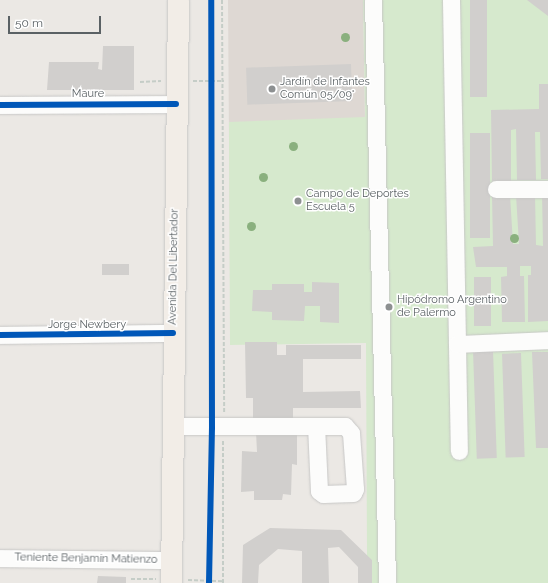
<!DOCTYPE html>
<html>
<head>
<meta charset="utf-8">
<style>
  body { margin:0 }
  #map { position:relative; width:548px; height:583px; overflow:hidden; background:#ebe8e4; font-family:Raleway,sans-serif }
  div>[style] { position:absolute }
  [style*='--x'] { left:calc(var(--x)*1px); top:calc(var(--y)*1px); width:calc(var(--w)*1px); rotate:calc(var(--a)*1deg) }
  .education>* { inset:0; background:#ded8d3 }
  .green>* { inset:0; background:#d6e9cd }
  .building>* { inset:0; background:#d1cfcd; transform-origin:0 0 }
  .path>* { height:2px; margin-top:-1px; transform-origin:0; background:repeating-linear-gradient(90deg,#c5cdc7 0 4px,transparent 0 6px) }
  .roads { filter:drop-shadow(0 0 1px #c7c7c6) drop-shadow(0 0 1px #c7c7c6) }
  .minor>* { height:17px; margin:-8.5px; padding:0 8.5px; transform-origin:8.5px; border-radius:8.5px; background:#fcfcfb }
  .major>* { height:21px; margin:-10.5px; padding:0 10.5px; transform-origin:10.5px; border-radius:10.5px; background:#f2ede7 }
  .cycleway>* { height:6px; margin:-3px; padding:0 3px; transform-origin:3px; border-radius:3px; background:#0057b8 }
  .trees>* { width:9px; height:9px; margin:-4.5px; border-radius:50%; background:#8ab07e }
  .dots>* { width:11px; height:11px; translate:-50% -50%; box-sizing:border-box; border:2px solid #fff; border-radius:50% }
  span { translate:-50% -50%; white-space:nowrap; text-align:center; line-height:1.15; -webkit-text-stroke:3px #fff; paint-order:stroke }
  .poi-label { font-size:11px; color:#5a6164 }
  .left { translate:0 -50%; text-align:left }
  .street-label { font-size:11px; color:#5a6164 }
  .scale { position:absolute; left:8px; top:16px; width:93px; height:18px; box-sizing:border-box; border:2px solid #5a6164; border-top:0; padding-left:5px; font-size:12px; line-height:14px; white-space:nowrap; color:#5a6164; -webkit-text-stroke:3px #fff; paint-order:stroke }
</style>
</head>
<body>
<div id="map">
  <div class="education">
    <div style="clip-path:polygon(228px 0,363px 0,365px 118px,230px 281px)"></div>
  </div>
  <div class="green">
    <div style="clip-path:polygon(363px 0,548px 0,548px 583px,372px 583px,372px 561px,367px 556px,366px 343px,230px 345px,229px 122px,365px 117px)"></div>
  </div>
  <div class="building">
    <div style="left:470px;top:0;width:17px;height:97px"></div>
    <div style="clip-path:polygon(527px 0,548px 0,548px 16px)"></div>
    <div style="clip-path:polygon(103px 46px,134px 46px,134px 90px,47px 90px,49px 62px,99px 62px,98px 69px,102px 70px)"></div>
    <div style="left:351px;top:64px;width:37px;height:105px;rotate:88deg"></div>
    <div style="clip-path:polygon(539px 84px,548px 84px,548px 179px,541px 179px,540px 132px,535px 132px,536px 180px,517px 180px,516px 129px,511px 130px,511px 181px,492px 181px,491px 110px,539px 109px)"></div>
    <div style="left:470px;top:133px;width:20px;height:105px"></div>
    <div style="clip-path:polygon(542px 192px,548px 192px,548px 321px,528px 322px,528px 275px,531px 275px,531px 266px,520px 266px,520px 276px,524px 276px,525px 322px,502px 322px,501px 277px,507px 276px,507px 267px,476px 267px,473px 247px,493px 246px,492px 195px,510px 195px,513px 244px,519px 244px,516px 195px,535px 195px,536px 245px,543px 246px)"></div>
    <div style="left:129px;top:264px;width:11px;height:27px;rotate:90deg"></div>
    <div style="left:474px;top:277px;width:17px;height:49px"></div>
    <div style="clip-path:polygon(312px 282px,339px 283px,339px 323px,320px 322px,320px 306px,305px 306px,304px 321px,272px 320px,272px 312px,252px 311px,253px 290px,272px 290px,272px 284px,304px 284px,304px 292px,312px 292px)"></div>
    <div style="clip-path:polygon(245px 342px,277px 342px,277px 355px,286px 355px,286px 345px,361px 345px,361px 359px,303px 359px,303px 392px,360px 391px,361px 408px,293px 408px,293px 419px,253px 419px,253px 398px,246px 398px)"></div>
    <div style="left:493px;top:350px;width:108px;height:20px;rotate:88deg"></div>
    <div style="clip-path:polygon(532px 352px,548px 352px,548px 448px,536px 448px)"></div>
    <div style="left:521px;top:353px;width:104px;height:19px;rotate:88deg"></div>
    <div style="clip-path:polygon(297px 430px,297px 465px,292px 464px,291px 495px,283px 494px,282px 500px,254px 500px,254px 491px,241px 492px,242px 451px,257px 452px,256px 432px)"></div>
    <div style="clip-path:polygon(270px 528px,341px 530px,372px 560px,372px 583px,358px 583px,358px 567px,339px 547px,328px 548px,329px 583px,302px 583px,302px 551px,278px 549px,259px 565px,258px 583px,242px 583px,243px 545px)"></div>
    <div style="clip-path:polygon(98px 576px,126px 577px,126px 583px,97px 583px)"></div>
  </div>
  <div class="path">
    <div style="--x:222;--y:0;--w:412;--a:89.7"></div>
    <div style="--x:193;--y:81;--w:31;--a:0"></div>
    <div style="--x:140;--y:82;--w:21;--a:-3"></div>
    <div style="--x:131;--y:579;--w:25;--a:0"></div>
    <div style="--x:188;--y:580;--w:35;--a:2"></div>
    <div style="--x:223;--y:583;--w:143;--a:-90"></div>
  </div>
  <div class="roads">
    <div class="minor">
      <div style="--x:373;--y:0;--w:583;--a:88.62"></div>
      <div style="--x:451;--y:0;--w:451;--a:89"></div>
      <div style="--x:0;--y:105;--w:176;--a:-0.3"></div>
      <div style="--x:496;--y:189;--w:52;--a:0"></div>
      <div style="--x:0;--y:335;--w:173;--a:-0.7"></div>
      <div style="--x:457;--y:344;--w:91;--a:-2.5"></div>
      <div style="--x:173;--y:426;--w:172;--a:0"></div>
      <div style="--x:345;--y:426;--w:9;--a:49"></div>
      <div style="--x:351;--y:433;--w:56;--a:85.9"></div>
      <div style="--x:355;--y:489;--w:4;--a:117"></div>
      <div style="--x:353;--y:493;--w:30;--a:178"></div>
      <div style="--x:323;--y:494;--w:5;--a:-143"></div>
      <div style="--x:319;--y:491;--w:65;--a:-92.6"></div>
      <div style="--x:0;--y:558;--w:171;--a:0.7"></div>
    </div>
    <div class="major">
      <div style="--x:171;--y:583;--w:583;--a:-89.31"></div>
    </div>
  </div>
  <div class="cycleway">
    <div style="--x:0;--y:105;--w:176;--a:-0.3"></div>
    <div style="--x:0;--y:335;--w:173;--a:-0.7"></div>
    <div style="--x:209;--y:583;--w:155;--a:-88.9"></div>
    <div style="--x:212;--y:428;--w:428;--a:-90.1"></div>
  </div>
  <div class="trees">
    <div style="left:345px;top:37px"></div>
    <div style="left:293px;top:146px"></div>
    <div style="left:263px;top:177px"></div>
    <div style="left:251px;top:226px"></div>
    <div style="left:514px;top:238px"></div>
  </div>
  <div class="dots">
    <div style="left:272px;top:89px;background:#8d9091"></div>
    <div style="left:298px;top:201px;background:#8d9091"></div>
    <div style="left:389px;top:307px;background:#8d9091"></div>
  </div>
  <div class="poi-label">
    <span class="left" style="left:280px;top:89px">Jardín de Infantes<br>Común 05/09°</span>
    <span class="left" style="left:306px;top:201px">Campo de Deportes<br>Escuela 5</span>
    <span class="left" style="left:397px;top:307px">Hipódromo Argentino<br>de Palermo</span>
  </div>
  <div class="street-label">
    <span style="left:88px;top:94px">Maure</span>
    <span style="left:174px;top:267px;rotate:-89deg">Avenida Del Libertador</span>
    <span style="left:87px;top:325px">Jorge Newbery</span>
    <span style="left:86px;top:559px;rotate:1deg">Teniente Benjamín Matienzo</span>
  </div>
  <div class="scale">50 m</div>
</div>
</body>
</html>
